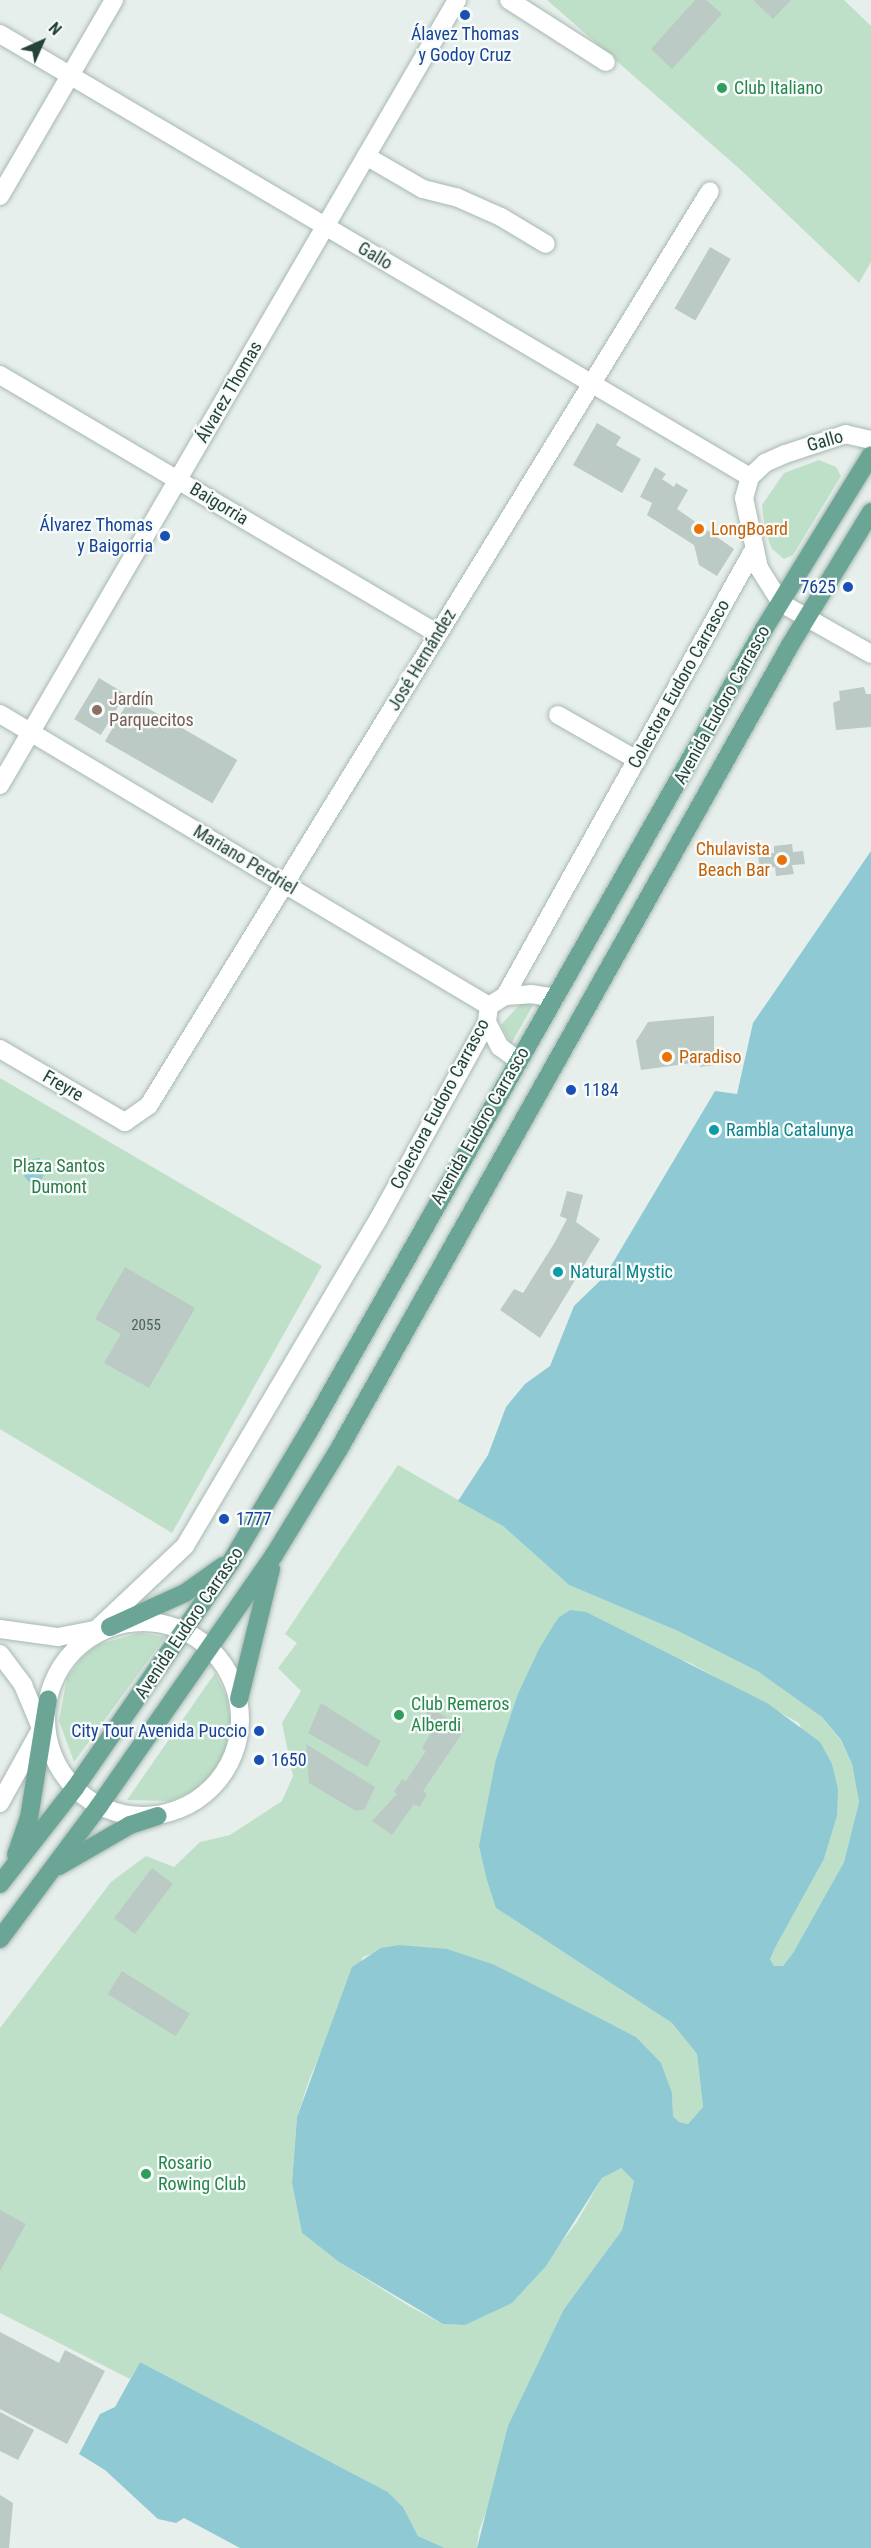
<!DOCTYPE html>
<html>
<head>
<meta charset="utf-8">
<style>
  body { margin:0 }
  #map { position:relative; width:871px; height:2548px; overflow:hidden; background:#e6efeb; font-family:"Roboto Condensed",sans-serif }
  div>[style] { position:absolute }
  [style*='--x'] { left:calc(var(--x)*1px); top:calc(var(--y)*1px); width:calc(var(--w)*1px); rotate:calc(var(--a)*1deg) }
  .green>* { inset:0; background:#bfe0c8 }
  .water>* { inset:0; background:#8ec9d4 }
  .building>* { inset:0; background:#bbcac4; transform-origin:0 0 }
  .roads { filter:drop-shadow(0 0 2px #a8b8b2) drop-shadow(0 0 2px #a8b8b2) }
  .minor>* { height:18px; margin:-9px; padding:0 9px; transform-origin:9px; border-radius:9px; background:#fff }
  .minor>.ring { margin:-9px; padding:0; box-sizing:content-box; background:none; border:18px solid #fff; border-radius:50% }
  .major>* { height:18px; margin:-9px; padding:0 9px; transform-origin:9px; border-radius:9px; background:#6aa596 }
  .dots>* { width:16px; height:16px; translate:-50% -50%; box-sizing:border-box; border:3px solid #f7fbf9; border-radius:50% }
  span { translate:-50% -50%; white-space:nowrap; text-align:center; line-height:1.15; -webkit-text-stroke:4.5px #f7fbf9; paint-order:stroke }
  .number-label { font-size:15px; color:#4a645c }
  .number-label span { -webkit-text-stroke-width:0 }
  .transit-label { font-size:18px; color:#164399 }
  .right { translate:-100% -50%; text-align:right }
  .left { translate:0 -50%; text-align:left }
  .leisure-label { font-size:18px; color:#27864d }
  .street-label { font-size:18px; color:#24423a }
  .food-label { font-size:18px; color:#c56008 }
  .education-label { font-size:18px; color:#785e54 }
  .culture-label { font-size:18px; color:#0d838f }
  .park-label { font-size:18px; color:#2d7a4b }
  .north { position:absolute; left:12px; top:12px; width:60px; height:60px; -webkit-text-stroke:4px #f7fbf9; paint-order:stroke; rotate:45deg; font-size:16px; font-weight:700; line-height:24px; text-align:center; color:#24423a }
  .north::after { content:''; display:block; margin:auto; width:21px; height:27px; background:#24423a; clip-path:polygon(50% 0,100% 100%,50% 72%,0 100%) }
</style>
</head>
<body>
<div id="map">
  <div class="green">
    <div style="clip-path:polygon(547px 0,844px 0,871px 26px,871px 262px,859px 283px,742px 171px)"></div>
    <div style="clip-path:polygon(819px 460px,836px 467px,841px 476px,793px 555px,784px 559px,772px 549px,765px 531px,762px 505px,784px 473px)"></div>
    <div style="clip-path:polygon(523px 1001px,533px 1005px,511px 1044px,501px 1025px)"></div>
    <div style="clip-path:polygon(0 1078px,322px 1266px,172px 1533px,0 1429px)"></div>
    <div style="clip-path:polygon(398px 1465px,503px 1526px,569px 1585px,678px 1631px,759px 1672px,798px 1696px,822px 1717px,841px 1741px,852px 1764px,859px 1802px,844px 1862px,793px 1953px,783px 1966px,774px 1966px,770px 1959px,776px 1946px,824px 1859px,837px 1816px,799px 1723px,690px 1663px,558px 1618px,517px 1696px,496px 1759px,496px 1908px,672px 2023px,697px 2054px,703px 2107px,688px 2124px,679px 2122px,673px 2116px,672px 2093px,636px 2037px,495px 1965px,399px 1945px,363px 1957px,309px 2080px,297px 2117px,292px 2183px,302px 2233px,339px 2262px,409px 2306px,443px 2324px,465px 2325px,527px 2287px,577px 2222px,602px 2178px,613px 2169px,621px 2168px,634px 2181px,622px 2230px,564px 2309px,542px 2360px,479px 2531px,477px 2548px,445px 2548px,418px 2536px,403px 2507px,388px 2492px,140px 2362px,130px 2379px,0 2313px,0 2028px,111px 1882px,146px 1856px,174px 1867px,200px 1842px,230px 1835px,282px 1801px,293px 1776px,282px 1723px,301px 1691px,278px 1668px,297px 1643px,285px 1634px)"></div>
    <div style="clip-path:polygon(139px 1633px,165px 1637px,74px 1762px,59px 1721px,67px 1678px,83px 1656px,97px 1645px)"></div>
    <div style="clip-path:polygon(215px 1673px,227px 1697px,231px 1723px,227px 1749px,214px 1772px,195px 1790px,171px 1801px,127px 1800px)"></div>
  </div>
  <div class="water">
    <div style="clip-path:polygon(871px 851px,871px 2548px,477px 2548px,508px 2426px,564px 2309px,622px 2230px,634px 2181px,621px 2168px,602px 2178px,546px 2266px,512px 2303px,465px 2325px,443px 2324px,339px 2262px,302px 2233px,292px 2183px,297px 2117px,352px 1967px,381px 1948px,399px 1945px,447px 1949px,495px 1965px,609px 2023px,636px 2037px,661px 2063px,672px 2093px,673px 2116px,679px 2122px,688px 2124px,703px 2107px,697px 2054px,672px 2023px,496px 1908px,487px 1880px,479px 1846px,496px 1759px,517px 1696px,539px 1649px,558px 1618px,570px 1610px,586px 1612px,767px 1703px,820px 1742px,832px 1764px,838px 1789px,837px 1816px,824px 1859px,776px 1946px,770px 1959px,774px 1966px,783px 1966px,793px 1953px,844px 1862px,859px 1802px,852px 1764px,841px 1740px,822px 1717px,759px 1672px,678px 1631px,569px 1585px,503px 1526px,458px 1501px,488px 1455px,506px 1407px,525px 1384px,550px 1366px,574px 1306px,605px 1276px,715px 1091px,737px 1094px,753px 1023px)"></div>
    <div style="clip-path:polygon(39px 1158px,48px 1168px,38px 1185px,33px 1186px,24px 1176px,33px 1159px)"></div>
    <div style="clip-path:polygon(140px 2362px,388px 2492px,403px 2507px,418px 2536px,445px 2548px,240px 2548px,184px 2518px,176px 2523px,158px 2519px,105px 2470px,79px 2454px,100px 2414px,115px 2407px)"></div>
  </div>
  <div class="building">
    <div style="clip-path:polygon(695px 0,706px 0,722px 14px,672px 69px,651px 49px)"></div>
    <div style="clip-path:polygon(753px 0,791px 0,773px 19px)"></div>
    <div style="left:710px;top:247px;width:24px;height:71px;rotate:30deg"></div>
    <div style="clip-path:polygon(597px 423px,621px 437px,616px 445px,641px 459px,622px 493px,573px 465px)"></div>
    <div style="clip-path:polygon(655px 467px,666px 474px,662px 479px,674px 487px,676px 483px,688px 490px,677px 509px,734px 549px,717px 576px,699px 565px,694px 545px,647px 515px,652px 503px,640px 497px)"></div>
    <div style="left:99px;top:678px;width:31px;height:48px;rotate:31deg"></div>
    <div style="clip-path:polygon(864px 687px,866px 694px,871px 694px,871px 727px,836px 730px,833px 703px,840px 700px,839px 691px)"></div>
    <div style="left:130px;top:698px;width:124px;height:50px;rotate:30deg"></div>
    <div style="clip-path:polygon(792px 844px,793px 852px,803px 851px,805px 864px,792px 865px,794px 874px,776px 876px,775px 867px,760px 869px,758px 855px,774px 853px,774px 846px)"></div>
    <div style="clip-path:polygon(714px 1016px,714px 1065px,700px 1067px,700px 1062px,641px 1070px,636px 1041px,648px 1022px)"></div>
    <div style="clip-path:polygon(567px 1191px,583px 1195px,576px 1222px,600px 1239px,540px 1338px,500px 1310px,514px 1289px,523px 1293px,555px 1242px,567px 1219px,560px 1216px)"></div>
    <div style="clip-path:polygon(125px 1267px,195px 1308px,149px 1388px,104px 1363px,121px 1334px,95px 1319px)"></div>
    <div style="clip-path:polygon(321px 1703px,381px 1741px,367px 1767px,308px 1733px)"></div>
    <div style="clip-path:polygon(430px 1707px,465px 1729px,423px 1791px,427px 1794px,420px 1807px,414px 1804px,392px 1835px,372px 1821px,397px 1794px,394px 1792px,402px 1779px,406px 1781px,426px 1751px,422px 1748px,435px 1726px,423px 1719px)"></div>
    <div style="clip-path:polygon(306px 1744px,375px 1787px,365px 1809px,356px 1811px,309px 1783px)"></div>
    <div style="left:152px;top:1868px;width:26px;height:63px;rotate:37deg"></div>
    <div style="left:122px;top:1971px;width:80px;height:27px;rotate:32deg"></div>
    <div style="clip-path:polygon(0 2210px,26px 2224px,0 2271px)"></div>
    <div style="clip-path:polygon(0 2332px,59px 2363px,65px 2350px,105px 2371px,67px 2444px,0 2409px)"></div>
    <div style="clip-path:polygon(0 2412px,34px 2430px,18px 2460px,0 2451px)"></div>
    <div style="clip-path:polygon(0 2495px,13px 2503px,9px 2548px,0 2548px)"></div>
  </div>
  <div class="roads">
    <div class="minor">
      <div style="--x:509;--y:0;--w:115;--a:32.6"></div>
      <div style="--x:0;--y:34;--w:871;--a:30.57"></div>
      <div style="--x:366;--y:156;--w:66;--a:30.1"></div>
      <div style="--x:423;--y:189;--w:34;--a:14"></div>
      <div style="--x:456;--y:197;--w:49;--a:24"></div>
      <div style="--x:501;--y:217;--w:52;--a:31"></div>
      <div style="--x:0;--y:196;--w:227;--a:-59.8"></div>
      <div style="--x:0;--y:375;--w:509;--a:30.6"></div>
      <div style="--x:871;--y:440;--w:26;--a:-167"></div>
      <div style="--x:846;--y:434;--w:64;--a:161.8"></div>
      <div style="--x:785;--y:454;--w:22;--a:156"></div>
      <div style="--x:765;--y:463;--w:21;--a:137"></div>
      <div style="--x:750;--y:477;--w:22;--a:106"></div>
      <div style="--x:744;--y:498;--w:72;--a:77.9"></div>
      <div style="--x:759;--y:568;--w:41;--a:57.8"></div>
      <div style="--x:781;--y:603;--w:103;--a:29.5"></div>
      <div style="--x:0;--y:714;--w:570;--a:30.84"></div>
      <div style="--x:558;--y:715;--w:91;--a:29.7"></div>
      <div style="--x:0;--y:785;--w:908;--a:-59.79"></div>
      <div style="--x:505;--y:996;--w:26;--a:-4"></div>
      <div style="--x:531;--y:994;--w:24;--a:9"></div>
      <div style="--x:487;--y:1022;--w:28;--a:63"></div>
      <div style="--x:500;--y:1047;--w:22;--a:36"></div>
      <div style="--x:0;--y:1049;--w:145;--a:30.3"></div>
      <div style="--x:125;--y:1122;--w:29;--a:-35"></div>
      <div style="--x:149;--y:1105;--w:1072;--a:-58.46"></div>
      <div class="ring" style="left:46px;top:1622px;width:176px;height:176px"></div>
      <div style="--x:0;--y:1629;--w:59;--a:7.9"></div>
      <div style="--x:58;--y:1637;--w:38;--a:-11"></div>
      <div style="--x:81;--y:1644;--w:143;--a:-43.3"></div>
      <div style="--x:185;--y:1546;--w:381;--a:-59.4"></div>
      <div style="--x:379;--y:1218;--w:224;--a:-61.1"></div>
      <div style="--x:487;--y:1022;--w:16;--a:-83"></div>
      <div style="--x:489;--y:1006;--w:19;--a:-32"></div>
      <div style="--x:505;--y:996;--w:512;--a:-60.88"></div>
      <div style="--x:0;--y:1654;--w:39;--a:53"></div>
      <div style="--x:23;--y:1685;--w:54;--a:67.2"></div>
      <div style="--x:0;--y:1803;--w:85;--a:-61"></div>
    </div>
    <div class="major">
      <div style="--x:110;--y:1627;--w:82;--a:-24.4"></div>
      <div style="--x:185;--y:1593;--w:47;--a:-35.4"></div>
      <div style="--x:239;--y:1699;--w:134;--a:-76.2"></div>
      <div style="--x:16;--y:1855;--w:39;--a:-71"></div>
      <div style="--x:29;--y:1818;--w:120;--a:-80.9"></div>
      <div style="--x:59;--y:1866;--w:82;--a:-30"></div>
      <div style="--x:130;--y:1825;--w:29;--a:-18"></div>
      <div style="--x:0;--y:1884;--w:122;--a:-52"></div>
      <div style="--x:75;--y:1788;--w:277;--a:-55.4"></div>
      <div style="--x:232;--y:1560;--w:150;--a:-59.2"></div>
      <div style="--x:309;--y:1431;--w:922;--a:-60.43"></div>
      <div style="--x:764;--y:629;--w:204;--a:-58.4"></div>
      <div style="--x:0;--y:1939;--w:166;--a:-53.3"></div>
      <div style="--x:99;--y:1806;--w:306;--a:-55.1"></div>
      <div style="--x:274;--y:1555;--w:124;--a:-58.5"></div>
      <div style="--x:339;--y:1449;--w:920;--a:-60.7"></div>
      <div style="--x:789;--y:647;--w:158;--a:-58.7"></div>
    </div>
  </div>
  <div class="dots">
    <div style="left:465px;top:15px;background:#1a4fb4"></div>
    <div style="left:722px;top:88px;background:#2e9e5b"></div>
    <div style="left:699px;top:529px;background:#e8710a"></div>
    <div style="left:165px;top:536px;background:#1a4fb4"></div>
    <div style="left:848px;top:587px;background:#1a4fb4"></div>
    <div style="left:97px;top:710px;background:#8d6e63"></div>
    <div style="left:782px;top:860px;background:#e8710a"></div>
    <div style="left:667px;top:1057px;background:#e8710a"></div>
    <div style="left:571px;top:1090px;background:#1a4fb4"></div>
    <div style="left:714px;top:1130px;background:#0f9aa8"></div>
    <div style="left:558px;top:1272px;background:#0f9aa8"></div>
    <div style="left:224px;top:1519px;background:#1a4fb4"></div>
    <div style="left:399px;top:1715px;background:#2e9e5b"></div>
    <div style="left:259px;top:1731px;background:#1a4fb4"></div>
    <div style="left:259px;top:1760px;background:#1a4fb4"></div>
    <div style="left:146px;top:2174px;background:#2e9e5b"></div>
  </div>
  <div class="number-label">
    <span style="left:146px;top:1326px">2055</span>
  </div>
  <div class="transit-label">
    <span style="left:465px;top:45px">Álavez Thomas<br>y Godoy Cruz</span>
    <span class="right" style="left:153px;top:536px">Álvarez Thomas<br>y Baigorria</span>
    <span class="right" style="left:836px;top:587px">7625</span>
    <span class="left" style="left:583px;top:1090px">1184</span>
    <span class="left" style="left:236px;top:1519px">1777</span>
    <span class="right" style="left:247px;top:1731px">City Tour Avenida Puccio</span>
    <span class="left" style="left:271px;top:1760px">1650</span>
  </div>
  <div class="leisure-label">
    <span class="left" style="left:734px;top:88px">Club Italiano</span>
    <span class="left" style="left:411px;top:1715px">Club Remeros<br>Alberdi</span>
    <span class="left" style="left:158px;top:2174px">Rosario<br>Rowing Club</span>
  </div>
  <div class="street-label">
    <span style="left:375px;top:256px;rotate:31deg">Gallo</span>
    <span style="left:229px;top:392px;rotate:-60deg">Álvarez Thomas</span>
    <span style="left:825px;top:441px;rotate:-16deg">Gallo</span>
    <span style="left:219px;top:504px;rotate:31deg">Baigorria</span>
    <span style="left:422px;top:660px;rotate:-59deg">José Hernández</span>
    <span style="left:679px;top:684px;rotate:-61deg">Colectora Eudoro Carrasco</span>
    <span style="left:722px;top:705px;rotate:-61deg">Avenida Eudoro Carrasco</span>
    <span style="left:245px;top:860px;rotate:31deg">Mariano Perdriel</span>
    <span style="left:63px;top:1086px;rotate:30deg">Freyre</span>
    <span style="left:440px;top:1104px;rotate:-62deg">Colectora Eudoro Carrasco</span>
    <span style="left:480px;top:1126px;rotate:-60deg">Avenida Eudoro Carrasco</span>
    <span style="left:189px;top:1623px;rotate:-56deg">Avenida Eudoro Carrasco</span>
  </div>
  <div class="food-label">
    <span class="left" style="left:711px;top:529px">LongBoard</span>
    <span class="right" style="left:770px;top:860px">Chulavista<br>Beach Bar</span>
    <span class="left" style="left:679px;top:1057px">Paradiso</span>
  </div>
  <div class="education-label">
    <span class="left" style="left:109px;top:710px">Jardín<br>Parquecitos</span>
  </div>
  <div class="culture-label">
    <span class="left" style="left:726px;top:1130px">Rambla Catalunya</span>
    <span class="left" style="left:570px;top:1272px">Natural Mystic</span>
  </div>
  <div class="park-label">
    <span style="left:59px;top:1177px">Plaza Santos<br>Dumont</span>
  </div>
  <div class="north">N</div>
</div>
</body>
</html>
